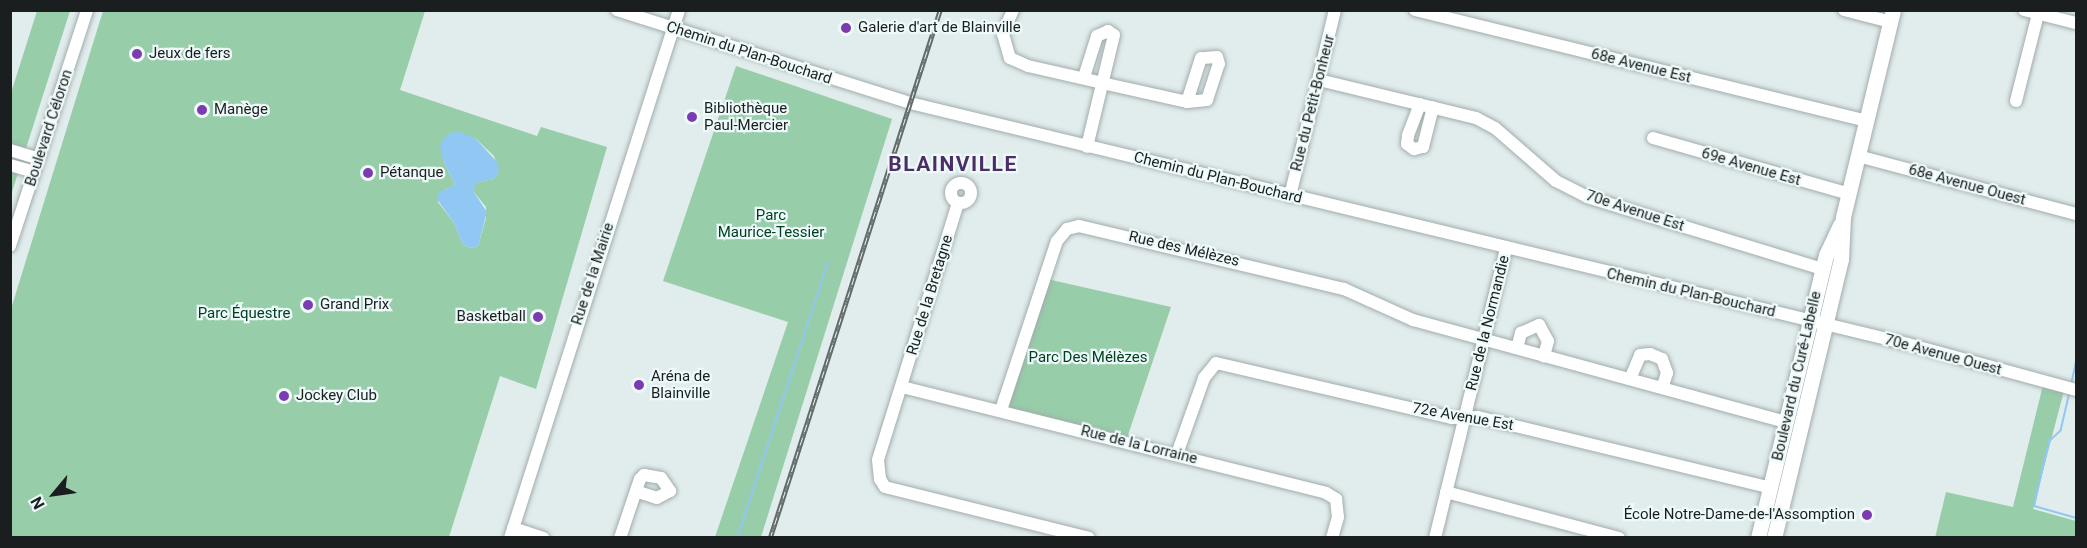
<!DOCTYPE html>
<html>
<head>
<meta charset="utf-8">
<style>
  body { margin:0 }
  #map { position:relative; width:2087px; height:548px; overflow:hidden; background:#e1ecec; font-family:Roboto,sans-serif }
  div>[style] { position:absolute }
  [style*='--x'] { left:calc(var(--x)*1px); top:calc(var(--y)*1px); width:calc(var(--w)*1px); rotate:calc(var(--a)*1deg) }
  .green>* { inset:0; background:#97cda9 }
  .water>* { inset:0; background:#90c8f3 }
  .stream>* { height:2px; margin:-1px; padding:0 1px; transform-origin:1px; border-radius:1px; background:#90c8f3 }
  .roads { filter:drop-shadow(0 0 2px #a2acac) drop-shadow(0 0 2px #a2acac) }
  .minor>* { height:12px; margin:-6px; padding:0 6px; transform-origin:6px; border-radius:6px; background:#fff }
  .minor>.ring { margin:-6px; padding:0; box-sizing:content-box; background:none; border:12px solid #fff; border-radius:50% }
  .major>* { height:15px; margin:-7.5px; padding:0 7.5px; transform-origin:7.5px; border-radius:7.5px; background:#fff }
  .rail>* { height:4.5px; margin-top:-2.25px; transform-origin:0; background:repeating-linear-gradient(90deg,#eef9f9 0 7px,#636a6a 0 14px); box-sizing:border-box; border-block:2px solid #636a6a }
  .dots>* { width:16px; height:16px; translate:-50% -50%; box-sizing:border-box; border:3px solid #eef9f9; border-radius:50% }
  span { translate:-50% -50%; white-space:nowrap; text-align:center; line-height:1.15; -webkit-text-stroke:4.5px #eef9f9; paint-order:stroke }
  .poi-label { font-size:15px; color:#1a1e1e }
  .left { translate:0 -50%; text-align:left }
  .right { translate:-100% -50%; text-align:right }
  .street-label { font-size:15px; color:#1a1e1e }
  .park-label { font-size:15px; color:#004021 }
  .district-label { font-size:21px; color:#4c2e67; font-weight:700; letter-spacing:1.5px }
  .frame { position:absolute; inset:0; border:12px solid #1a1e1e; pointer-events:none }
  .north { position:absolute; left:24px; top:464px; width:60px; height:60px; -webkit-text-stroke:4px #eef9f9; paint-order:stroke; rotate:241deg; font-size:16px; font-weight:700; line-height:24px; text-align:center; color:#1a1e1e }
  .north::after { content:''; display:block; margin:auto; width:21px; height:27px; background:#1a1e1e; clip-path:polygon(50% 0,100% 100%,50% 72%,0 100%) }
</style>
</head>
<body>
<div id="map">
  <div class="green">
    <div style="clip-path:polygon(37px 11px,70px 11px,11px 195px,11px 93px)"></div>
    <div style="clip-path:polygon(evenodd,103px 11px,425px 11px,400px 90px,537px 136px,541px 127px,607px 147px,536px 389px,500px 376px,449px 537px,11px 538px,11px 309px,103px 11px,475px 138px,494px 156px,499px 172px,493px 179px,475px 183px,473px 191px,486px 207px,486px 218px,478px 246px,472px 248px,463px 245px,454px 223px,438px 202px,444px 190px,455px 185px,443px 160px,475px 138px)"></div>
    <div style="clip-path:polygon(736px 66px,892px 119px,761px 537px,715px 537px,788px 322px,663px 281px)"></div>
    <div style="clip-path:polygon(1047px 279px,1171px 307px,1127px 438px,1004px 408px)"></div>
    <div style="clip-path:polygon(2044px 381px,2065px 387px,2033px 509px,2076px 521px,2076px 537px,1935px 538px,1946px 492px,2013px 507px)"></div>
  </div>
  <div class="water">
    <div style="clip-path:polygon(457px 131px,475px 138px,498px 163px,499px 172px,493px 179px,476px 183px,473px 191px,487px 212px,478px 246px,472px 248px,463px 245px,454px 223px,437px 199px,439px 192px,455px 185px,443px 160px,440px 144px,447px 135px)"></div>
  </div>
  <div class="stream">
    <div style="--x:2071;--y:385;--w:24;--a:-78"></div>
    <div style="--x:2069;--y:394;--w:37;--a:103"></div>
    <div style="--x:2061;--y:430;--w:16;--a:137"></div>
    <div style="--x:2049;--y:441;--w:67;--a:103"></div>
    <div style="--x:2034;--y:506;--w:44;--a:15.9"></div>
    <div style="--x:737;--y:538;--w:290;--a:-71.7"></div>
  </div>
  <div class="roads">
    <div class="minor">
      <div style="--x:617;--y:10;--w:307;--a:17.6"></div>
      <div style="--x:910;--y:103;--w:1027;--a:13.58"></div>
      <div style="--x:1908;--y:344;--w:174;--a:15.3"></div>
      <div style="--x:1013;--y:10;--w:26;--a:113"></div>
      <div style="--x:1003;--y:34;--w:25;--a:74"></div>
      <div style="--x:1010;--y:58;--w:20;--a:24"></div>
      <div style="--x:1028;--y:66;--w:76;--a:12.9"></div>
      <div style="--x:1102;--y:83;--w:87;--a:12.6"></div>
      <div style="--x:1187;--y:102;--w:20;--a:-6"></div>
      <div style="--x:1207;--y:100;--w:38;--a:-72"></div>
      <div style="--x:1219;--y:64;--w:7;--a:-106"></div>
      <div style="--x:1217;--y:57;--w:16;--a:176"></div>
      <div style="--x:1201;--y:58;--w:46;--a:107.7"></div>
      <div style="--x:1415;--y:10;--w:465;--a:13.8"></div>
      <div style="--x:1844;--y:10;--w:49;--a:14.3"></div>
      <div style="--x:2024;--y:10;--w:54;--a:14"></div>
      <div style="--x:1084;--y:77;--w:43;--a:-72.4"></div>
      <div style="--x:1097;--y:36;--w:12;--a:-24"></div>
      <div style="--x:1108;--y:31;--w:7;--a:34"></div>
      <div style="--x:1114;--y:35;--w:115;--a:103.6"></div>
      <div style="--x:1319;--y:80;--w:162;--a:13.6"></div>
      <div style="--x:1476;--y:118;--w:21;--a:28"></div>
      <div style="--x:1495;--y:128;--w:81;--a:41"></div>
      <div style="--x:1556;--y:181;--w:35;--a:27"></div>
      <div style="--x:1587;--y:197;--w:247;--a:17"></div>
      <div style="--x:2016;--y:101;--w:90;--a:-75.8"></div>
      <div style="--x:1420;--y:104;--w:34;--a:111"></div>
      <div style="--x:1408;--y:136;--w:8;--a:97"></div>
      <div style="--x:1407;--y:144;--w:9;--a:36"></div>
      <div style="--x:1414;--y:149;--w:9;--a:-13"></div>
      <div style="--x:1423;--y:147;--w:41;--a:-76"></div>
      <div style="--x:1653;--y:138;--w:204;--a:15.9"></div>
      <div style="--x:10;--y:150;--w:30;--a:17"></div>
      <div style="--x:1858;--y:156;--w:226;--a:14.9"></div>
      <div style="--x:10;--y:165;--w:25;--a:16"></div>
      <div class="ring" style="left:951px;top:183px;width:8px;height:8px"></div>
      <div style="--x:1290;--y:196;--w:191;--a:-76.4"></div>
      <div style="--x:958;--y:203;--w:269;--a:107.3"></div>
      <div style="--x:878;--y:460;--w:19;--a:84"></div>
      <div style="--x:880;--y:479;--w:9;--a:58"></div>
      <div style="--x:885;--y:487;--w:210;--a:14"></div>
      <div style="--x:10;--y:246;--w:248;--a:-71.9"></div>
      <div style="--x:1517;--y:348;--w:16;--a:-75"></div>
      <div style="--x:1521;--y:333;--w:20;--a:-24"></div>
      <div style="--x:1539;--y:325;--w:18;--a:61"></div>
      <div style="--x:1548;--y:341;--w:16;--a:105"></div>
      <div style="--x:1630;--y:379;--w:26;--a:-67"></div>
      <div style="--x:1640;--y:355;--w:10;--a:-6"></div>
      <div style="--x:1650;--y:354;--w:13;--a:23"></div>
      <div style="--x:1662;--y:359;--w:15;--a:70"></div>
      <div style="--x:1667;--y:373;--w:13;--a:108"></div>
      <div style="--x:902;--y:387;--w:437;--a:14"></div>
      <div style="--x:1326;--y:493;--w:12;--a:31"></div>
      <div style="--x:1336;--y:499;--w:18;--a:84"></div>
      <div style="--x:1338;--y:517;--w:22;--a:106"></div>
      <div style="--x:1001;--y:410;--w:178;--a:-71.7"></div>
      <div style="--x:1057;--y:241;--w:16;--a:-50"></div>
      <div style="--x:1067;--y:229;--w:12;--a:-14"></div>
      <div style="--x:1079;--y:226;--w:272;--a:13.4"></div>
      <div style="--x:1344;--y:289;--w:76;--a:24.2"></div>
      <div style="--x:1413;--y:320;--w:387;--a:15.3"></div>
      <div style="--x:1177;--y:454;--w:81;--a:-70.4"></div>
      <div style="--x:1204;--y:378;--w:19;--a:-51"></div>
      <div style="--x:1216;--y:363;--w:242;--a:13.1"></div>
      <div style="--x:1452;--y:418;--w:26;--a:-2"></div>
      <div style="--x:1478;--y:417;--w:301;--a:13.6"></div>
      <div style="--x:1446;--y:492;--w:179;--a:14.9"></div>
      <div style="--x:513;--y:528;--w:32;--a:18"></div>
      <div style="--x:510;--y:538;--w:554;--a:-72.25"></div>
      <div style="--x:620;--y:538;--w:62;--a:-71.3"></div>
      <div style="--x:640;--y:479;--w:6;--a:-45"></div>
      <div style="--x:644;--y:475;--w:17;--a:10"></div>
      <div style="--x:661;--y:478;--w:16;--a:55"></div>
      <div style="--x:670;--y:491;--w:15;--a:152"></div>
      <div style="--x:657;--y:498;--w:22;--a:-162"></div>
      <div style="--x:1435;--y:538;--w:299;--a:-76.2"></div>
    </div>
    <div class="major">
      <div style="--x:1758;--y:538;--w:291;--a:-76.5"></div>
      <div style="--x:1826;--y:255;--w:33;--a:-65"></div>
      <div style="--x:1774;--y:538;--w:287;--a:-76.5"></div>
      <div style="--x:1841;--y:259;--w:42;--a:-87.3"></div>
      <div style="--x:1843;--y:217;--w:213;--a:-76.4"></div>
    </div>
  </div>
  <div class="rail">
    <div style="--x:770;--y:538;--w:555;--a:-72.15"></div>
  </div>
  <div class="dots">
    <div style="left:846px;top:28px;background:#7c3bb0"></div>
    <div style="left:137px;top:54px;background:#7c3bb0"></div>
    <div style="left:202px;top:110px;background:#7c3bb0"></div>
    <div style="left:692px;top:117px;background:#7c3bb0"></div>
    <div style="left:368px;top:173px;background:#7c3bb0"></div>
    <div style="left:308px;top:305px;background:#7c3bb0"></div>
    <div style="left:538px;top:317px;background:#7c3bb0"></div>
    <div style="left:639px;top:385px;background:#7c3bb0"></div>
    <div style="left:284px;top:396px;background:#7c3bb0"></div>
    <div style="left:1867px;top:515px;background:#7c3bb0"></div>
  </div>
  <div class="poi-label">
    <span class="left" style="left:858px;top:28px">Galerie d'art de Blainville</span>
    <span class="left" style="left:149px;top:54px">Jeux de fers</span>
    <span class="left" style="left:704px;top:117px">Bibliothèque<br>Paul-Mercier</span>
    <span class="left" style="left:214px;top:110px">Manège</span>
    <span class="left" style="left:380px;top:173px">Pétanque</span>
    <span class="left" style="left:320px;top:305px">Grand Prix</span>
    <span class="right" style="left:526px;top:317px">Basketball</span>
    <span class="left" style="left:651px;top:385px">Aréna de<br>Blainville</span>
    <span class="left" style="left:296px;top:396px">Jockey Club</span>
    <span class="right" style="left:1855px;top:515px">École Notre-Dame-de-l'Assomption</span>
  </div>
  <div class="street-label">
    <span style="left:749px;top:53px;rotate:18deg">Chemin du Plan-Bouchard</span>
    <span style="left:1641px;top:66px;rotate:14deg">68e Avenue Est</span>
    <span style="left:1313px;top:103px;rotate:-76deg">Rue du Petit-Bonheur</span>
    <span style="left:49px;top:128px;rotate:-72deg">Boulevard Céloron</span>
    <span style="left:1751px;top:167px;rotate:16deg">69e Avenue Est</span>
    <span style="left:1218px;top:178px;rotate:14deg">Chemin du Plan-Bouchard</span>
    <span style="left:1967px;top:185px;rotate:15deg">68e Avenue Ouest</span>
    <span style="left:1635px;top:211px;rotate:18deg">70e Avenue Est</span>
    <span style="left:1184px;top:249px;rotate:13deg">Rue des Mélèzes</span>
    <span style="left:593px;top:274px;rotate:-72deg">Rue de la Mairie</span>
    <span style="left:1691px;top:293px;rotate:13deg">Chemin du Plan-Bouchard</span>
    <span style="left:930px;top:295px;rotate:-73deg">Rue de la Bretagne</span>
    <span style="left:1488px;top:323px;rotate:-76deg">Rue de la Normandie</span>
    <span style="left:1943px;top:355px;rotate:15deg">70e Avenue Ouest</span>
    <span style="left:1797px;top:376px;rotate:-77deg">Boulevard du Curé-Labelle</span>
    <span style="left:1463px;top:417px;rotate:10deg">72e Avenue Est</span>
    <span style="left:1139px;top:445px;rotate:14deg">Rue de la Lorraine</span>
  </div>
  <div class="park-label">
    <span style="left:771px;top:224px">Parc<br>Maurice-Tessier</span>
    <span style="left:244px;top:314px">Parc Équestre</span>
    <span style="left:1088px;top:358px">Parc Des Mélèzes</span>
  </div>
  <div class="district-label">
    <span style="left:953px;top:164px">BLAINVILLE</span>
  </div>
  <div class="frame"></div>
  <div class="north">N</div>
</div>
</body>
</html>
